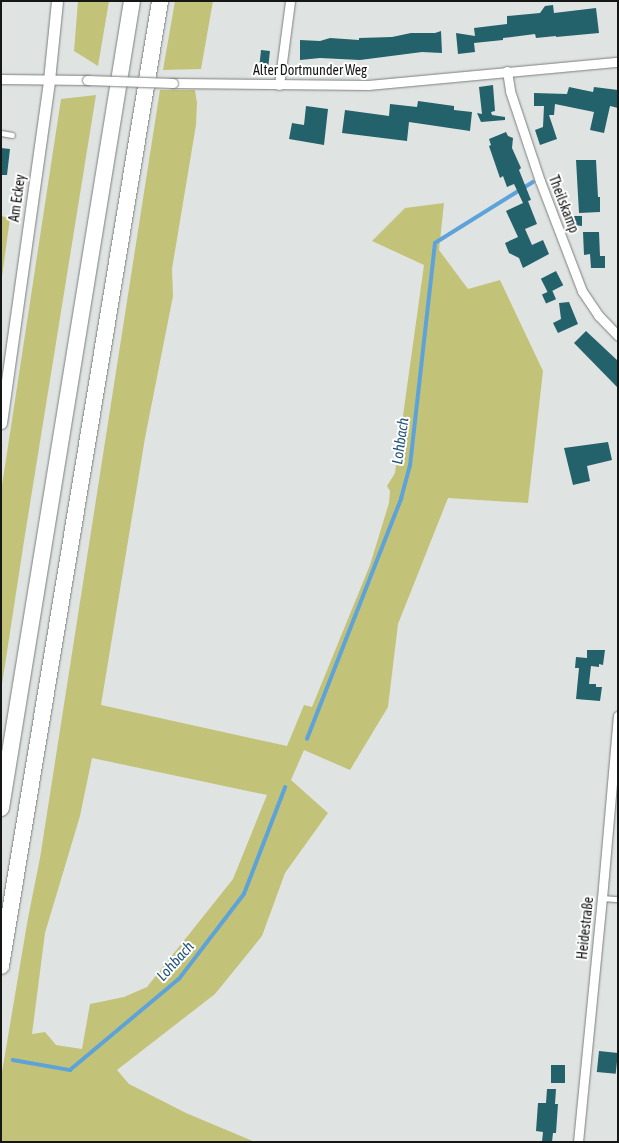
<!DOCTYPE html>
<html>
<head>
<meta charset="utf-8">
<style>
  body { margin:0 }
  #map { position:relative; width:619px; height:1143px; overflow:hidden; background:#dfe4e2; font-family:"Asap Condensed",sans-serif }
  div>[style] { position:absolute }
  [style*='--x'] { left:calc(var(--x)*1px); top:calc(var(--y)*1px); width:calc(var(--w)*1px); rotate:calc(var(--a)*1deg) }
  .green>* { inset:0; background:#c2c378 }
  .stream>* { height:3.5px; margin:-1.75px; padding:0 1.75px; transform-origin:1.75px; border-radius:1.75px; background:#5da3d9 }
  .building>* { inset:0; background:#23616b; transform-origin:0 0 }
  .roads { filter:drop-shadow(0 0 1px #7a7f7d) drop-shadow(0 0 1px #7a7f7d) }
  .service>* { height:4.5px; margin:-2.25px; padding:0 2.25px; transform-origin:2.25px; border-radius:2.25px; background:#fff }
  .minor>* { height:9px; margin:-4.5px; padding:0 4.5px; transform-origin:4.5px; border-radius:4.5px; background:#fff }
  .tertiary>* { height:11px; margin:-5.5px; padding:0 5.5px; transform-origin:5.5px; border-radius:5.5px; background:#fff }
  .motorway>* { height:16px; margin:-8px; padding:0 8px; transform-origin:8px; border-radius:8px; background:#fff }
  .bridges { filter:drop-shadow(0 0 1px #7a7f7d) drop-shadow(0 0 1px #7a7f7d) }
  .minor-bridge>* { height:9px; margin:-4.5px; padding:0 4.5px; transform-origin:4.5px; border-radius:4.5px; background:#fff }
  span { translate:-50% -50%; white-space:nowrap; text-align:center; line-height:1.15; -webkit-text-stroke:4px #fff; paint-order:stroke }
  .street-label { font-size:14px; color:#151716 }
  .water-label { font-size:15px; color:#21557a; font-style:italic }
  .frame { position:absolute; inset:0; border:2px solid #151716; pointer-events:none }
</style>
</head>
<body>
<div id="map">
  <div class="green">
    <div style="clip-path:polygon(78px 1px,109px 1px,98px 66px,74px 51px)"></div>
    <div style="clip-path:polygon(175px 1px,213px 1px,201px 69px,163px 70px)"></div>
    <div style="clip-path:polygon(evenodd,160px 90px,195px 90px,197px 103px,196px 125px,172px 269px,173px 296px,145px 438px,101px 705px,287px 746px,304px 705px,312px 707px,370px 565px,389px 503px,390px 491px,387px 486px,395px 473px,424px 265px,372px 241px,405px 208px,444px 203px,439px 250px,468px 289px,500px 280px,543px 371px,528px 503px,448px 498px,398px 624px,388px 707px,350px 770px,304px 750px,291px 780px,328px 813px,285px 873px,262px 936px,215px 994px,117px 1070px,129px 1084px,186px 1113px,255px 1142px,1px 1142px,1px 1078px,28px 918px,40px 858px,160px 90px,92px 758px,267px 795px,233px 879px,147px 987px,124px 997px,90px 1004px,82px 1049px,56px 1045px,45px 1032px,32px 1034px,45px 933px,80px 816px,92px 758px)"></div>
    <div style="clip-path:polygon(96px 95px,24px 541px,1px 691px,1px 492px,61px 99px)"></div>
    <div style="clip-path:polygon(1px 216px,10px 218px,1px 284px)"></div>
  </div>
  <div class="stream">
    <div style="--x:307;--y:739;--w:258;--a:-68.6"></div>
    <div style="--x:401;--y:499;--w:34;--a:-75"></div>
    <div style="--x:410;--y:466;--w:224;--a:-83.6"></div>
    <div style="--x:435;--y:243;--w:115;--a:-31.9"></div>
    <div style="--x:13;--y:1060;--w:58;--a:10"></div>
    <div style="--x:70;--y:1070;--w:142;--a:-39.9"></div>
    <div style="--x:179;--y:979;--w:107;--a:-52.6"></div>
    <div style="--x:244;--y:894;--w:114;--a:-68.9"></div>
  </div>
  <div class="building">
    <div style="clip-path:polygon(553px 5px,554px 13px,596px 8px,599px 33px,556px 37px,556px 36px,536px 38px,535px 34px,503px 38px,503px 40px,474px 43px,475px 52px,458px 54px,456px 33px,475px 36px,474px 28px,507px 24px,507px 16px,540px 13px,545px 6px)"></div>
    <div style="clip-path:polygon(441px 31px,442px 53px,422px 52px,360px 60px,320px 58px,300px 60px,300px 40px,320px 41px,330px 38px,359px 40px,359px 38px,392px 37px,411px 33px,435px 33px)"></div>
    <div style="left:261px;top:50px;width:9px;height:14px;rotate:6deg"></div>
    <div style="clip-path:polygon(493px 85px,495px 111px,491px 112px,492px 115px,505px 117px,505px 120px,481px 122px,477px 113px,482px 114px,479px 87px)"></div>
    <div style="clip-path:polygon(569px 87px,593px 92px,594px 87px,618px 90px,618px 108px,610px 106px,604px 133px,590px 130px,594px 112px,555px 104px,554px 115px,549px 115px,557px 139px,540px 145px,535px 130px,543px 127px,544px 106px,534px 106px,534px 93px,567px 94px)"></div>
    <div style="clip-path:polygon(418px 101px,454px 106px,454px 110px,472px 112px,470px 131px,409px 122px,407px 141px,342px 133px,345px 110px,389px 116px,390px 104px,417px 107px)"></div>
    <div style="clip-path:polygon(306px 106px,328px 109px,324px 145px,289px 139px,292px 123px,304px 125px)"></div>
    <div style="clip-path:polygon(506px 132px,508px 136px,513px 138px,512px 148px,521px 168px,519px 170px,531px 200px,528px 201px,537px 224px,525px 229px,532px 245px,543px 240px,549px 254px,523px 268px,519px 258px,509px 253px,505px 243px,518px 237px,506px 211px,523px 203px,514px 184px,507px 187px,503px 176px,500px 178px,489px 146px,491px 145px,489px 139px)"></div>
    <div style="clip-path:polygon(1px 148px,10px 149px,7px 175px,1px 175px)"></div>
    <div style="clip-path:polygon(576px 160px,596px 160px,598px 197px,600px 197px,600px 212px,579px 213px)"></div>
    <div style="clip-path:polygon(574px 216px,582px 216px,582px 226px,573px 225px)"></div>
    <div style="clip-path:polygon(583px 232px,599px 232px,600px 256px,605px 256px,605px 268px,591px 268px,590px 254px,584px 255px)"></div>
    <div style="left:556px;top:271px;width:16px;height:17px;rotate:63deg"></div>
    <div style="left:552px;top:290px;width:10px;height:11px;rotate:66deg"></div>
    <div style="clip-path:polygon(569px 302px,578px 324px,558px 333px,553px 323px,561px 319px,559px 303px)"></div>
    <div style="clip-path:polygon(586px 331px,618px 361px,618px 388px,574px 343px)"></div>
    <div style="clip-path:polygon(608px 442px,612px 460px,587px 466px,590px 481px,573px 485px,564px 448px)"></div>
    <div style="clip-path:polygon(587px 650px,605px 650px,603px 665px,599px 664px,599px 667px,591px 666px,589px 684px,596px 684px,596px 687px,602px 687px,600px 701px,576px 699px,579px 668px,575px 668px,576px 657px,587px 658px)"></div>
    <div style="left:599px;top:1051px;width:19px;height:21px;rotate:6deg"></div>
    <div style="left:551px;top:1065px;width:14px;height:18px"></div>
    <div style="clip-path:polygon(547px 1089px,556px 1089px,555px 1104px,558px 1104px,556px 1133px,553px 1133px,552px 1142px,542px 1142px,543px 1132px,536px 1131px,538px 1103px,546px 1103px)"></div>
  </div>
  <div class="roads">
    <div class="service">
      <div style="--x:1;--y:133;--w:11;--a:10"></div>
      <div style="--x:602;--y:898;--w:16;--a:4"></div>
    </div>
    <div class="minor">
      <div style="--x:507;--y:71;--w:20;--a:81"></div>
      <div style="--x:510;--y:91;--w:95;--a:71.6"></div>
      <div style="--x:540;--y:181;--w:118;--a:69.1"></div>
      <div style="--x:582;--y:291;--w:29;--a:56"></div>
      <div style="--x:598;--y:315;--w:29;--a:46"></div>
      <div style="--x:1;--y:79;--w:86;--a:0.7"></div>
      <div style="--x:173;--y:83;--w:195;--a:0.6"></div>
      <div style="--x:368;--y:85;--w:251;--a:-5.3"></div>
      <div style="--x:279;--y:85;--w:85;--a:-82.5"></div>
      <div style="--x:578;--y:1142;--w:245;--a:-84.4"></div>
      <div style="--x:602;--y:898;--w:183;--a:-85"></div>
    </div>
    <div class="tertiary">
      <div style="--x:1;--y:423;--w:346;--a:-82"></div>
      <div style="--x:49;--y:80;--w:79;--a:-84.2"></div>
    </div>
    <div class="motorway">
      <div style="--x:1;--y:808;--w:818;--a:-80.78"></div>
      <div style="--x:1;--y:966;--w:978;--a:-80.64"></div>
    </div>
  </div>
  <div class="bridges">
    <div class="minor-bridge">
      <div style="--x:87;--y:80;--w:86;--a:2"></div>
    </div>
  </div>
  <div class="street-label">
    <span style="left:310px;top:70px">Alter Dortmunder Weg</span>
    <span style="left:17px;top:198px;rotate:-82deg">Am Eckey</span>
    <span style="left:564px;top:204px;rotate:69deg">Theilskamp</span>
    <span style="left:585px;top:928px;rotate:-84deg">Heidestraße</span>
  </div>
  <div class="water-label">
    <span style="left:400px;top:441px;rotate:-82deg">Lohbach</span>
    <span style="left:175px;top:961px;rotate:-48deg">Lohbach</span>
  </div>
  <div class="frame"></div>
</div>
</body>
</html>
